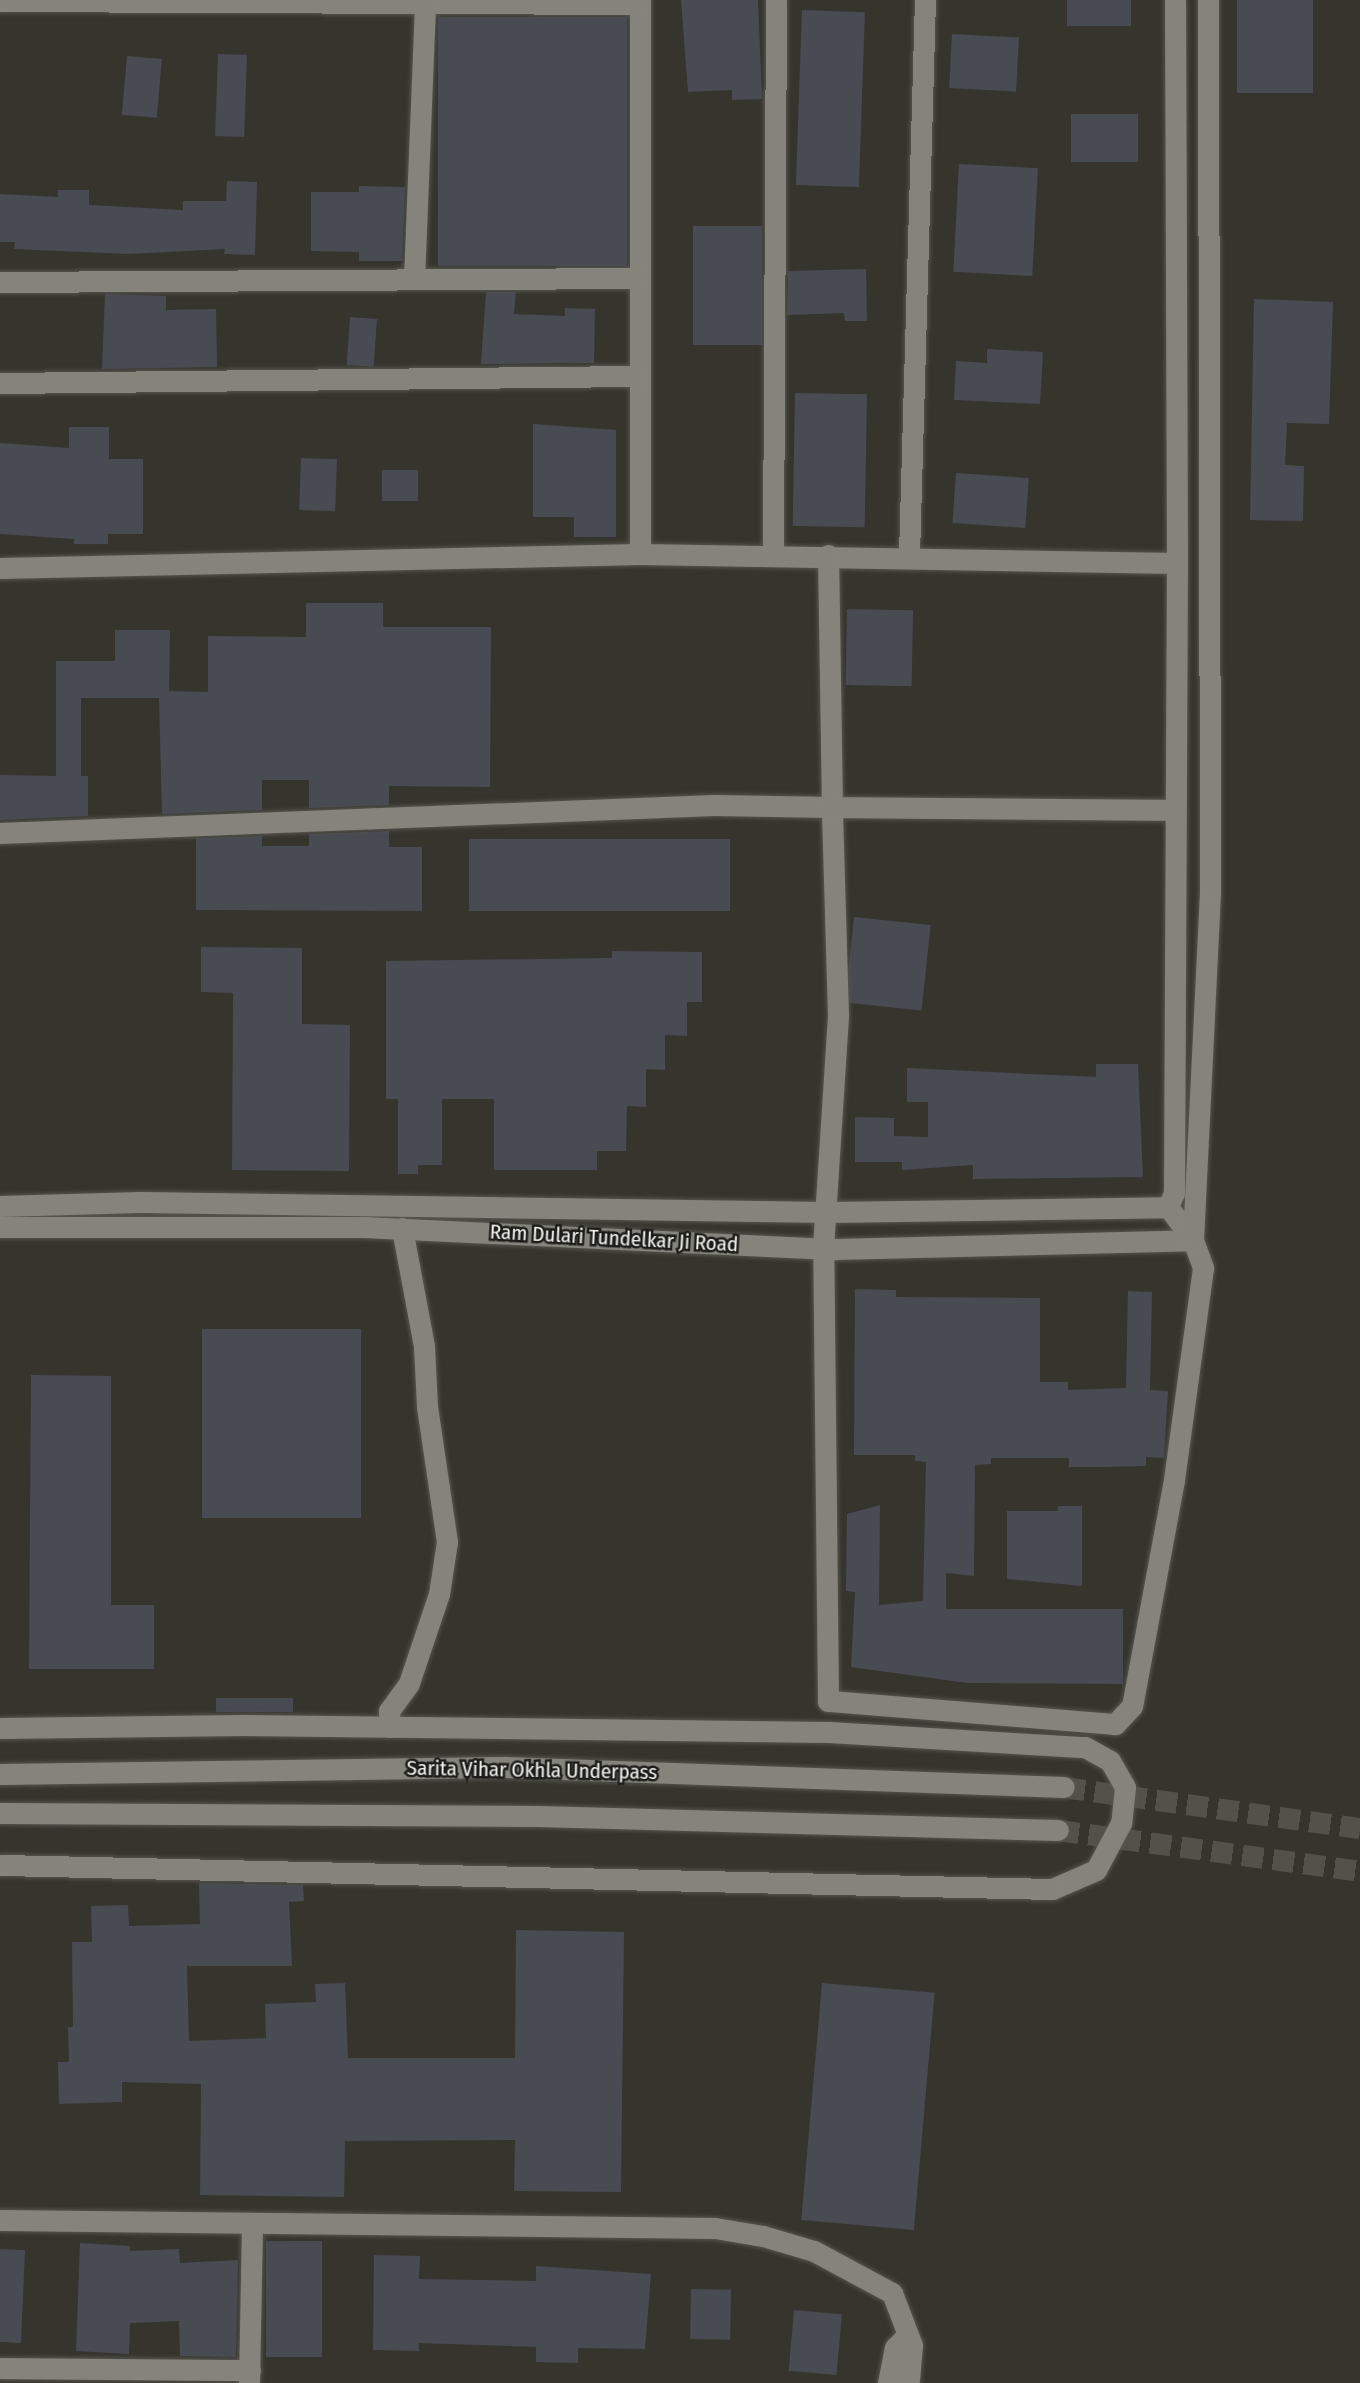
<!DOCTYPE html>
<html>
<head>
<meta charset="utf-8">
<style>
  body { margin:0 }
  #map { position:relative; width:1360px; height:2383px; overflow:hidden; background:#35352e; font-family:"Fira Sans Condensed",sans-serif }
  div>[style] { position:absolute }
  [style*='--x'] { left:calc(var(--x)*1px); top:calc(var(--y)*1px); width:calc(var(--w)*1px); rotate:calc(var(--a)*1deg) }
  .building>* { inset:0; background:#484b52; transform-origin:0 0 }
  .secondary-tunnel>* { height:21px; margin-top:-10.5px; transform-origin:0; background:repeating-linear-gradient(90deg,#52524b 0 21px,transparent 0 31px) }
  .roads { filter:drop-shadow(0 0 2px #55544e) drop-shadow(0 0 2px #55544e) }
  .street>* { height:21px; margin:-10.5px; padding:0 10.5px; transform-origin:10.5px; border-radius:10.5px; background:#85847c }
  .secondary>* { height:21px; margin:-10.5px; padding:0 10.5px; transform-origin:10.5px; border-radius:10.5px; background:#85847c }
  span { translate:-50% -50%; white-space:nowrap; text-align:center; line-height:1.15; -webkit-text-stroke:5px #1c1c19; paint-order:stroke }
  .street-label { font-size:21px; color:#f3f3ee }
</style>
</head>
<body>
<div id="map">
  <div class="building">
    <div style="clip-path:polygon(681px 0,758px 0,762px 99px,732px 100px,732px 90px,688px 92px)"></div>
    <div style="left:1067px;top:0;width:64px;height:26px"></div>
    <div style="left:1237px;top:0;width:76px;height:93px"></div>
    <div style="left:802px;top:10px;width:63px;height:175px;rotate:2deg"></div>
    <div style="left:438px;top:17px;width:189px;height:249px"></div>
    <div style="left:952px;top:34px;width:67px;height:54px;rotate:3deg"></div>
    <div style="left:218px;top:54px;width:29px;height:82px;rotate:2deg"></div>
    <div style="left:127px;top:56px;width:35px;height:59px;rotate:5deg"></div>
    <div style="left:1071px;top:114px;width:67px;height:48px"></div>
    <div style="left:959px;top:164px;width:79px;height:108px;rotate:3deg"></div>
    <div style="clip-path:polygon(227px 181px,257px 182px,255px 255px,224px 254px,225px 249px,128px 254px,14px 249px,15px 242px,0 242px,0 194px,58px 197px,58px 190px,89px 190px,89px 205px,183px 210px,183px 201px,226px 201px)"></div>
    <div style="clip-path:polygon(359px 186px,405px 187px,402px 261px,359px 261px,359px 252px,311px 251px,311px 192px,359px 192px)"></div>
    <div style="left:693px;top:226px;width:69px;height:119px"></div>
    <div style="clip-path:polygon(866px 269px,867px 321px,845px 321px,844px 313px,787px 315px,788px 271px)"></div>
    <div style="clip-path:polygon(486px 292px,516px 292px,514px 314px,565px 316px,565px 308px,595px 309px,594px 363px,481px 364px)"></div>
    <div style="clip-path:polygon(105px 294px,166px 296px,166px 310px,216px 309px,217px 367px,102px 369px)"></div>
    <div style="clip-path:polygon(1254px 299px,1333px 302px,1329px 424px,1287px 423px,1285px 465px,1304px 466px,1303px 521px,1250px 520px)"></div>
    <div style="left:350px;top:317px;width:27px;height:48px;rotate:4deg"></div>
    <div style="clip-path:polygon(987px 349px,1043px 352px,1040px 404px,954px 400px,956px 361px,987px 363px)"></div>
    <div style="left:795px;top:393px;width:72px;height:133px;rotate:1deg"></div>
    <div style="clip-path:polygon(533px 424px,616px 430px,616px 537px,574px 537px,574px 517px,533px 517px)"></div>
    <div style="clip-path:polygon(69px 427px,109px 427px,109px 459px,143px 459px,143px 534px,108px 534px,108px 544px,74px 544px,74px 539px,0 534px,0 443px,69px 448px)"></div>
    <div style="left:301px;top:458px;width:36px;height:52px;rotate:2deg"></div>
    <div style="left:418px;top:470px;width:31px;height:36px;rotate:90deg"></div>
    <div style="left:956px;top:473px;width:73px;height:50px;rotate:4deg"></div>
    <div style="clip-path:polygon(306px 603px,383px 603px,383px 627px,491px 627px,490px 787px,389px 786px,389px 805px,309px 808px,309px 780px,262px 780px,262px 810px,162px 814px,159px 698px,81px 698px,81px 776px,88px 776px,88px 816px,0 820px,0 775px,56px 776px,56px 661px,115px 661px,115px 630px,170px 630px,169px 691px,208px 692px,208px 636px,306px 637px)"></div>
    <div style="left:847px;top:609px;width:66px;height:76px;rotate:1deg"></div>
    <div style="clip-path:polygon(389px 831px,389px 847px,422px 847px,422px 911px,196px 910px,196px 838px,262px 836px,262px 846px,309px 846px,309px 834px)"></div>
    <div style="left:469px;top:839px;width:261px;height:72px"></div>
    <div style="left:854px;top:917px;width:77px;height:86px;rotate:6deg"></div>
    <div style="clip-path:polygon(201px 947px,302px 948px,302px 1024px,350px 1025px,349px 1171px,232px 1170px,233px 993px,201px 992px)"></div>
    <div style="clip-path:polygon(612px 951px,702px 952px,702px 1002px,687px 1002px,687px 1036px,665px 1035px,665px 1070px,646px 1069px,646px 1107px,627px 1106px,626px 1151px,597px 1151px,597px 1170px,494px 1170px,494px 1099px,442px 1099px,442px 1165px,418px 1165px,418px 1174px,398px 1174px,398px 1099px,386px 1099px,386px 961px,612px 958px)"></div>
    <div style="clip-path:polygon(1096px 1064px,1138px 1064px,1143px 1177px,973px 1179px,973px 1165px,902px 1170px,902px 1162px,855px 1162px,855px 1117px,894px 1118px,894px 1136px,928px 1137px,928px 1102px,907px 1102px,907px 1068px,1096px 1077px)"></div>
    <div style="clip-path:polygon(855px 1289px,896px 1290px,896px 1297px,1040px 1298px,1040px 1382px,1068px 1382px,1068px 1390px,1126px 1388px,1128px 1291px,1152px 1292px,1150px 1390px,1168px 1391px,1164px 1458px,1146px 1457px,1146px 1466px,1107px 1467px,1069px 1467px,1069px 1458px,991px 1458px,991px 1464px,975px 1465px,974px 1576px,946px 1573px,946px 1609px,1123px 1609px,1123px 1684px,967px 1683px,851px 1667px,855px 1592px,846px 1591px,847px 1514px,880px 1505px,879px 1605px,923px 1601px,926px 1462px,915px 1461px,915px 1455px,854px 1455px)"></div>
    <div style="left:202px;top:1329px;width:159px;height:189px"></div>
    <div style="clip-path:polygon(31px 1375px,111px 1376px,111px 1605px,154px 1605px,154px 1669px,29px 1669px)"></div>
    <div style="clip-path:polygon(1058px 1506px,1082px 1506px,1082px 1586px,1007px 1579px,1007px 1511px,1058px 1511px)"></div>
    <div style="left:216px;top:1698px;width:77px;height:14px"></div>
    <div style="clip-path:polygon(199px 1883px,303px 1885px,304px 1901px,289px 1902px,292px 1966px,187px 1966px,189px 2041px,266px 2038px,265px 2004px,316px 2002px,315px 1984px,345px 1983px,348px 2058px,515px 2058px,516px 1930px,624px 1932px,621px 2192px,514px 2191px,515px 2140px,345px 2141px,344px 2197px,200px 2195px,201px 2084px,122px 2082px,122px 2102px,59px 2104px,58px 2062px,69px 2062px,68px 2027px,73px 2027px,72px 1942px,92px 1942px,91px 1906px,128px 1905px,129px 1926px,200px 1924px)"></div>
    <div style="left:822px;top:1983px;width:113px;height:238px;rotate:5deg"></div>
    <div style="left:266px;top:2241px;width:56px;height:116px"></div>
    <div style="clip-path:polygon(80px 2243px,130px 2246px,130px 2251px,179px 2249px,180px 2263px,238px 2260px,236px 2357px,180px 2356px,179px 2321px,130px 2323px,129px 2354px,76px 2351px)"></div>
    <div style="clip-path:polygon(0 2249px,25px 2250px,21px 2343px,0 2342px)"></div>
    <div style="clip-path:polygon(374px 2255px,420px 2256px,419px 2279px,536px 2281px,536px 2266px,651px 2274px,645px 2349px,578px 2348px,578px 2363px,536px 2362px,536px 2347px,419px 2343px,419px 2351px,373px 2350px)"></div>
    <div style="left:691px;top:2289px;width:40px;height:50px;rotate:1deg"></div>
    <div style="left:794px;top:2310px;width:48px;height:61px;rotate:5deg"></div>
  </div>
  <div class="secondary-tunnel">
    <div style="--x:1064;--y:1787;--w:299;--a:7.9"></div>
    <div style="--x:1058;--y:1830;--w:305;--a:7.7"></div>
  </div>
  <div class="roads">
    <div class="street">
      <div style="--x:640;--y:0;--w:554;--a:90"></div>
      <div style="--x:0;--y:1;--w:640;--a:0.27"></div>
      <div style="--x:414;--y:279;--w:276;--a:-87.7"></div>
      <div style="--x:0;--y:282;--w:639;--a:-0.36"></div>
      <div style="--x:0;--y:383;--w:638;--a:-0.63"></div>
      <div style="--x:773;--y:555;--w:555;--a:-89.69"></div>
      <div style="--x:909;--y:555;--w:555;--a:-88.35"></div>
      <div style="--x:0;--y:568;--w:640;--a:-1.25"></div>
      <div style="--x:640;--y:554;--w:537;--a:0.96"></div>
      <div style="--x:0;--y:833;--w:715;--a:-2.25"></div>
      <div style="--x:714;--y:805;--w:118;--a:1"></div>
      <div style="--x:832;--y:807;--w:252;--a:-90.9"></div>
      <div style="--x:1168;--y:1207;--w:41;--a:52.9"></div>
      <div style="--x:1193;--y:1240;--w:30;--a:70"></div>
      <div style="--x:1203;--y:1268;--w:214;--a:97.8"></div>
      <div style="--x:1174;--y:1480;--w:230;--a:100.5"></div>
      <div style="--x:1132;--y:1706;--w:25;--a:133"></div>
      <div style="--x:1115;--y:1724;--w:288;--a:-175.4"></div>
      <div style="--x:828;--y:1701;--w:453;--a:-90.6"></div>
      <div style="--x:823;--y:1248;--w:233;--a:-86.3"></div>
      <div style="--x:838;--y:1015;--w:208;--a:-91.7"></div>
      <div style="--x:832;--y:807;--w:341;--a:0.5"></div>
      <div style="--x:390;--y:1727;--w:16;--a:-94"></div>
      <div style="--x:389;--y:1711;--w:34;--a:-54"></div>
      <div style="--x:409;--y:1683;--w:94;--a:-71.4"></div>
      <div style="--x:439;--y:1594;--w:53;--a:-81.3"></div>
      <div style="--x:447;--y:1542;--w:137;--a:-98.4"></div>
      <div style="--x:427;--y:1406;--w:60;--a:-92.9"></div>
      <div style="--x:424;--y:1346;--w:120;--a:-100.6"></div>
      <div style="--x:0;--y:2368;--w:250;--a:0.5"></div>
      <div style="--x:249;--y:2382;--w:159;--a:-88.9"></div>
    </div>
    <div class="secondary">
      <div style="--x:0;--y:1206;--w:140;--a:-1.6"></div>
      <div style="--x:140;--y:1202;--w:687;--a:0.83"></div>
      <div style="--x:827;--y:1212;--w:341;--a:-0.8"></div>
      <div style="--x:1168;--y:1207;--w:15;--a:-67"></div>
      <div style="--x:1174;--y:1193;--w:630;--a:-89.73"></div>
      <div style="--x:1177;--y:563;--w:563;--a:-90.2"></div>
      <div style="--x:0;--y:1227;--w:364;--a:0"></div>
      <div style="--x:364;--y:1227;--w:472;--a:2.7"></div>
      <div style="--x:835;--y:1249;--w:358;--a:-1.4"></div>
      <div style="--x:1193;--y:1240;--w:348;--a:-87.2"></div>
      <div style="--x:1210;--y:892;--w:892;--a:-90.13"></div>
      <div style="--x:0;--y:1728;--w:243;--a:-0.7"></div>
      <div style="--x:243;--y:1725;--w:586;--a:0.68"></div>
      <div style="--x:829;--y:1732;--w:256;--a:3.4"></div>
      <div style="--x:1085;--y:1747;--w:29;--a:29"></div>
      <div style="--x:1110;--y:1761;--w:30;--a:60"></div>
      <div style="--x:1125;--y:1787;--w:36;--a:96"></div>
      <div style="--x:1121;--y:1823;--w:53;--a:118"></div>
      <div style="--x:1096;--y:1870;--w:48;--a:156.6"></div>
      <div style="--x:1052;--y:1889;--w:1052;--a:-178.69"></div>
      <div style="--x:0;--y:1774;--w:505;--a:-0.79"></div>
      <div style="--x:505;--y:1767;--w:559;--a:2.05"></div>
      <div style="--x:0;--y:1813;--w:538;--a:0.32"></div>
      <div style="--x:538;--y:1816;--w:520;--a:1.54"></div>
      <div style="--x:0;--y:2220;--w:715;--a:0.64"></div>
      <div style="--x:715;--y:2228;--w:49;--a:9.5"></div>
      <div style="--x:763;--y:2236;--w:53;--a:16.4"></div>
      <div style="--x:814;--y:2251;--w:89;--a:28.3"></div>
      <div style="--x:892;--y:2293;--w:56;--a:69"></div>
      <div style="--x:912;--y:2345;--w:38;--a:95"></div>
      <div style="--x:888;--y:2383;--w:36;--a:-79"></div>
      <div style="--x:895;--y:2348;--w:16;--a:-47"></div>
    </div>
  </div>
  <div class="street-label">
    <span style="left:614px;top:1238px;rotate:3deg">Ram Dulari Tundelkar Ji Road</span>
    <span style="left:532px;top:1770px;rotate:1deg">Sarita Vihar Okhla Underpass</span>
  </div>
</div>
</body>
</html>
